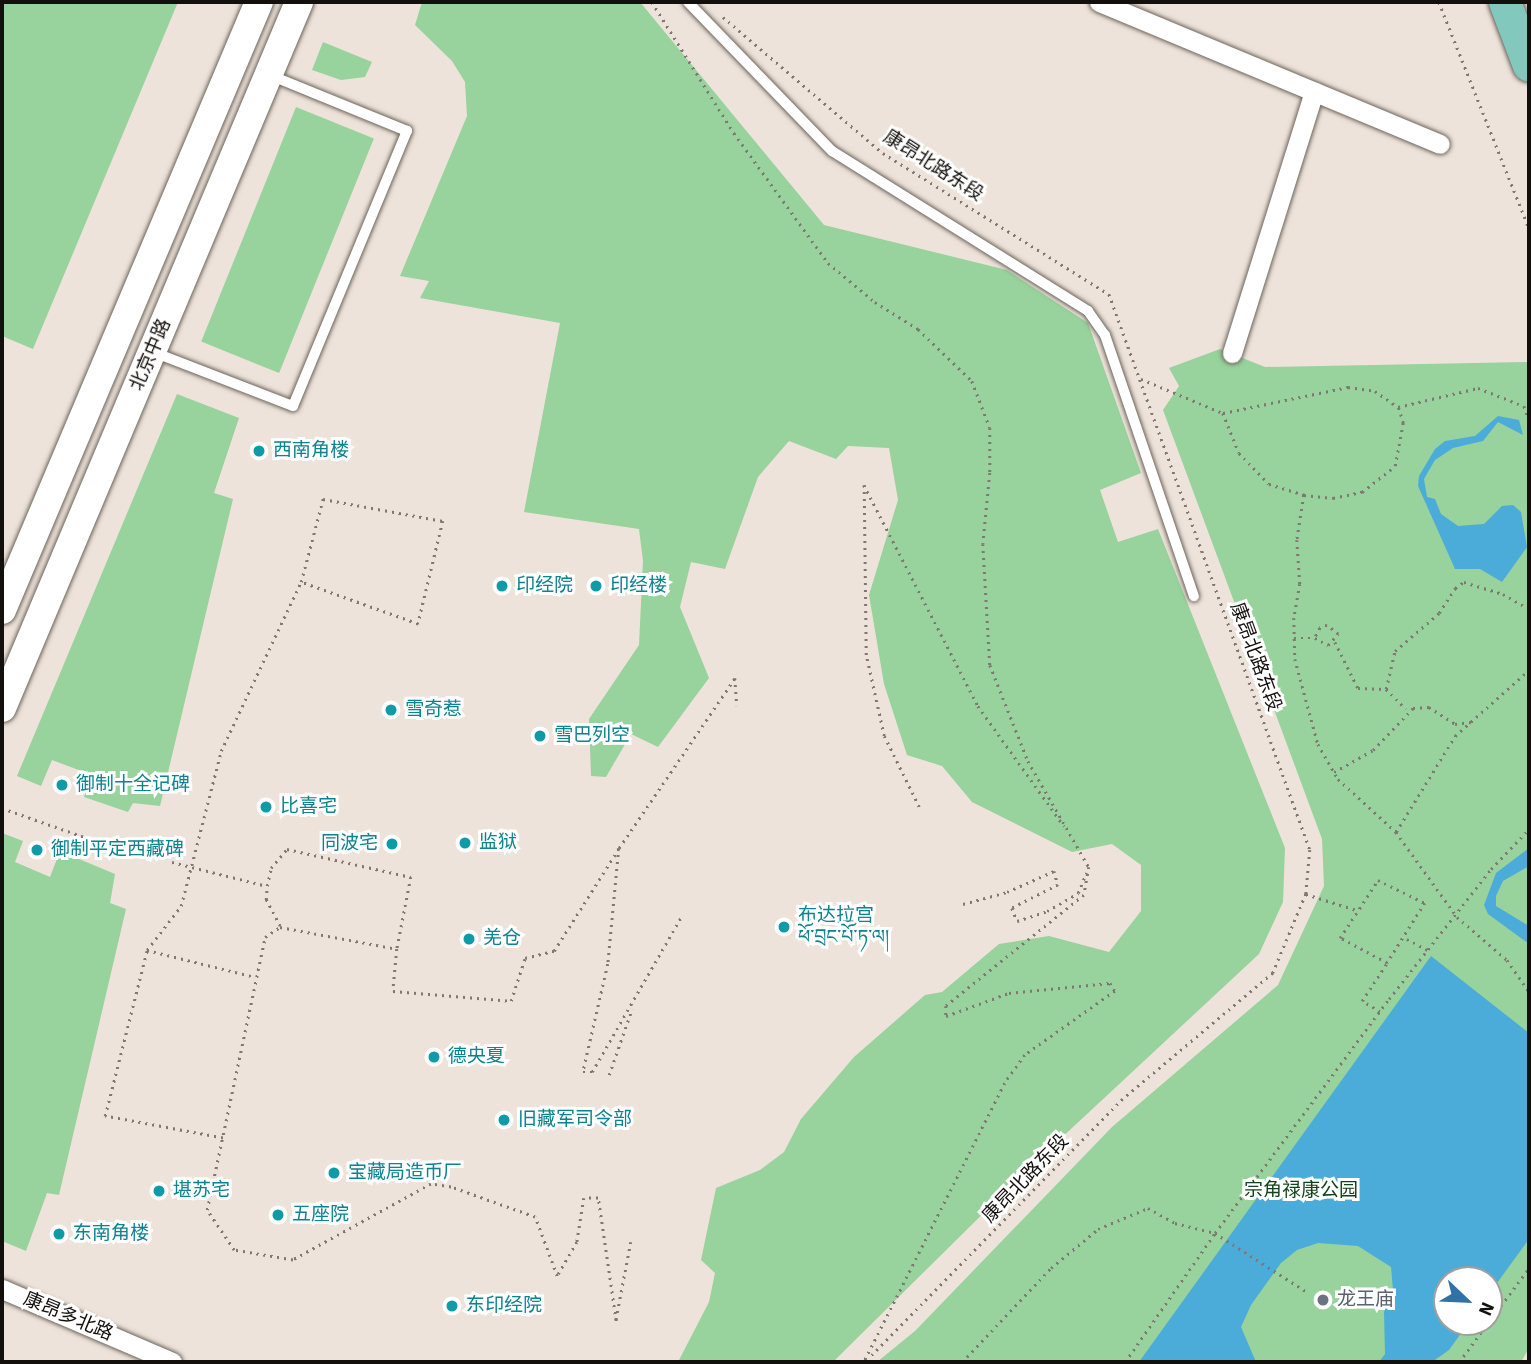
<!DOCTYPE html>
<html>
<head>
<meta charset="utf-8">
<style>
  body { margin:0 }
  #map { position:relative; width:1531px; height:1364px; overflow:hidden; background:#ede3da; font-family:"Source Sans 3","Noto Sans SC","Noto Serif Tibetan",sans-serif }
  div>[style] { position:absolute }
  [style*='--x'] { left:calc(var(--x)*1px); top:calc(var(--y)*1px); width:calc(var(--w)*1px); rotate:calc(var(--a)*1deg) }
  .green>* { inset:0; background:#98d29c; transform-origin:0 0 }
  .water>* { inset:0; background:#4cacd9 }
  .path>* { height:2.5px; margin-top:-1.25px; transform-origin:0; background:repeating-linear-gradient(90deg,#7e7872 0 2px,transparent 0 7px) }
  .roads { filter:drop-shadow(0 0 2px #6c645c) drop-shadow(0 0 2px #6c645c) }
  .service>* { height:10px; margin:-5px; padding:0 5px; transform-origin:5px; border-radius:5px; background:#fff }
  .minor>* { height:19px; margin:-9.5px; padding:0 9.5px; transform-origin:9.5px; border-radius:9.5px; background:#fff }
  .secondary>* { height:28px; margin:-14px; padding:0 14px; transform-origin:14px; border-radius:14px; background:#fff }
  .primary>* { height:32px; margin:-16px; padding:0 16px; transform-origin:16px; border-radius:16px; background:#83c8bd }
  .dots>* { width:19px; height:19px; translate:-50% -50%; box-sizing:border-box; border:4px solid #fff; border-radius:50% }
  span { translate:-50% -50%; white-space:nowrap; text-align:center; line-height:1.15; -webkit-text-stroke:6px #fff; paint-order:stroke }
  .street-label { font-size:19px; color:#130f0c }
  .culture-label { font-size:19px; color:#0d838f }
  .left { translate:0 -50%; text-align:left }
  .right { translate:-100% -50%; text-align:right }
  .park-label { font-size:19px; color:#12421a }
  .worship-label { font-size:19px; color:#5b616d }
  .frame { position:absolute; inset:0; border:4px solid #130f0c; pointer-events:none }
  .north { position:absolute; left:1433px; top:1266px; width:70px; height:70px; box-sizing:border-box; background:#fff; border:2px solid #a19f9e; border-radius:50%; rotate:113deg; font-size:19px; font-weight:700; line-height:28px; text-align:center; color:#130f0c }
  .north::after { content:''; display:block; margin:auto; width:24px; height:32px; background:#3171a7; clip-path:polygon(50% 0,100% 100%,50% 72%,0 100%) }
</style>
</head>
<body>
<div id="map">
  <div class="green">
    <div style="clip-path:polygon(2px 2px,178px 2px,33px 349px,2px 336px)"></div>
    <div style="clip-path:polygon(422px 2px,640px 2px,824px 225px,1007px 270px,1088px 323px,1141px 473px,1100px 490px,1118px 542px,1158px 529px,1285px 848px,1283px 902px,1259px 954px,1029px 1168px,833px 1362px,678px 1362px,709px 1302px,715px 1273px,701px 1260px,716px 1188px,760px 1170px,784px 1152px,801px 1119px,854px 1057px,925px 995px,942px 992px,999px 944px,1049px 936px,1109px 952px,1141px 911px,1141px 865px,1112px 844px,1072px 852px,972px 802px,942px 766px,907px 755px,884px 684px,869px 595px,898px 500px,889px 448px,848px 446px,836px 459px,789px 441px,758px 477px,725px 569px,691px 562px,680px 607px,709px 678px,658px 747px,631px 734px,606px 777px,591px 776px,589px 719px,639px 645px,643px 561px,639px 529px,524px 512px,560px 323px,420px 298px,429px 281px,400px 276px,467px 116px,465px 82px,452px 61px,415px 25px)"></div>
    <div style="clip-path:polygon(323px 42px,372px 62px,365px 77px,341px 80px,312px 70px)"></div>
    <div style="left:296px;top:107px;width:84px;height:253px;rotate:22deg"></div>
    <div style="clip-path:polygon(evenodd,1220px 349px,1265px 367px,1529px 362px,1529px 1348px,1521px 1362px,877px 1362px,915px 1331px,1112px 1127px,1278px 985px,1324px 886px,1322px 839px,1163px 410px,1179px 386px,1169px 368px,1220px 349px,1447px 1280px,1489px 1280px,1489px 1322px,1447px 1322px,1447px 1280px)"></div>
    <div style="clip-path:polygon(177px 394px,239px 418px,214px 493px,233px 499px,160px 806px,133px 803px,128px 812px,84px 797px,92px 775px,52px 760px,41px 786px,17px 776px)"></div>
    <div style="clip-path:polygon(2px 833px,23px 841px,15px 862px,50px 877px,60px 851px,115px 874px,110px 903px,126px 909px,59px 1195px,47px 1193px,26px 1251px,2px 1241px)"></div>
  </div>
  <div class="water">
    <div style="clip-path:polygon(1498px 416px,1519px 420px,1523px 435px,1498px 422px,1483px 441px,1453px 448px,1435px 460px,1424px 479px,1427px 497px,1435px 499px,1441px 514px,1458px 526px,1484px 524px,1502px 506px,1513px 505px,1521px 512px,1527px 547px,1502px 582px,1480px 569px,1455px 569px,1418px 486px,1419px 476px,1435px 449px,1445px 441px,1475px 436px)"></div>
    <div style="clip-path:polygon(1529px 848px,1529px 866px,1503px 881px,1496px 896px,1496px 906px,1529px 926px,1529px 944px,1488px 914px,1484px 905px,1496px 873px)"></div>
    <div style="clip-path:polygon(1431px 956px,1529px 1033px,1529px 1239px,1489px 1294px,1489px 1280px,1447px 1280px,1447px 1322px,1469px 1322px,1449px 1350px,1432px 1362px,1379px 1362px,1385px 1354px,1384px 1312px,1393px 1290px,1391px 1267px,1358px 1246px,1318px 1243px,1297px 1250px,1281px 1263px,1251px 1305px,1241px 1327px,1256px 1362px,1139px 1362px)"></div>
  </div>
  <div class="path">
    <div style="--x:652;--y:2;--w:155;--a:58"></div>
    <div style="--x:734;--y:133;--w:160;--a:54.1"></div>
    <div style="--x:828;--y:263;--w:61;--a:39.7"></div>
    <div style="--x:875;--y:302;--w:51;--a:32.1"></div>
    <div style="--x:918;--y:329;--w:75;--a:43.9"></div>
    <div style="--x:972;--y:381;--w:50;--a:69"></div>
    <div style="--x:990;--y:428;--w:45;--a:90"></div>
    <div style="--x:990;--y:473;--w:71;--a:95.6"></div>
    <div style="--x:983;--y:544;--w:121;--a:86.7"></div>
    <div style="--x:990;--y:665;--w:103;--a:68.4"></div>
    <div style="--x:1028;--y:761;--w:122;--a:60.1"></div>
    <div style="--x:1089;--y:867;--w:28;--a:100"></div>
    <div style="--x:1084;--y:895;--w:177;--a:141.2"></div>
    <div style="--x:946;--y:1006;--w:10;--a:90"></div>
    <div style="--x:946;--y:1016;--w:67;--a:-20.1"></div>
    <div style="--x:1009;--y:993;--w:101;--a:-5.7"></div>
    <div style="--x:1110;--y:983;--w:9;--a:58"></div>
    <div style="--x:1115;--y:991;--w:110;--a:144.6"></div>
    <div style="--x:1025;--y:1055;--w:34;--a:126"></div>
    <div style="--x:1005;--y:1083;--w:313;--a:116.8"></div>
    <div style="--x:1439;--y:2;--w:243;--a:68.3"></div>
    <div style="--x:723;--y:17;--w:210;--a:40.4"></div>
    <div style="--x:883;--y:153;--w:266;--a:32"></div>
    <div style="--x:1109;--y:294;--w:591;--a:70.12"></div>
    <div style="--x:1310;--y:850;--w:44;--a:95.2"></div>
    <div style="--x:1306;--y:894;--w:86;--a:112.7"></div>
    <div style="--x:1273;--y:973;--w:196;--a:140"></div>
    <div style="--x:1123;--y:1099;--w:360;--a:134.4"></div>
    <div style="--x:1141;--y:379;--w:89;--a:22.5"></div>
    <div style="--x:1223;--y:413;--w:128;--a:-11.7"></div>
    <div style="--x:1348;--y:387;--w:27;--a:8"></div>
    <div style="--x:1375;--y:391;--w:28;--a:35"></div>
    <div style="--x:1398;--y:407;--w:82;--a:-13.4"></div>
    <div style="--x:1478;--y:388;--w:49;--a:21.4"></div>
    <div style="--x:1524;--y:406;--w:15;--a:70"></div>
    <div style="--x:1223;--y:413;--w:43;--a:68.2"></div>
    <div style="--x:1239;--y:453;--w:43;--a:45.9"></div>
    <div style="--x:1269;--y:484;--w:37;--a:17"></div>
    <div style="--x:1304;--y:495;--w:46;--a:98.8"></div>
    <div style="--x:1297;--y:540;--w:44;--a:86.1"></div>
    <div style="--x:1300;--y:584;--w:35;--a:100"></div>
    <div style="--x:1294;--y:618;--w:41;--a:88.6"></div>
    <div style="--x:1295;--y:659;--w:88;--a:74.9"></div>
    <div style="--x:1318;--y:744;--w:40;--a:60.3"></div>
    <div style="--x:1338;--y:779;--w:79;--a:42.4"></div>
    <div style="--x:1396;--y:832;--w:105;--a:54.3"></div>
    <div style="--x:1457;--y:917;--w:66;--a:40.7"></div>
    <div style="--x:1507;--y:960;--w:38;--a:55"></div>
    <div style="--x:1304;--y:495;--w:29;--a:6"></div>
    <div style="--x:1333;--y:498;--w:30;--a:-12"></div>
    <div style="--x:1362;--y:492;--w:42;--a:-38.2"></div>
    <div style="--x:1395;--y:466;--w:44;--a:-79.5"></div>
    <div style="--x:1403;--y:423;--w:17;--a:-107"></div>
    <div style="--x:1294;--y:638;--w:21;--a:0"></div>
    <div style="--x:1315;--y:638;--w:15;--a:28"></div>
    <div style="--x:1328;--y:645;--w:15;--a:-48"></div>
    <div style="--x:1338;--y:634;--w:14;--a:-141"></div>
    <div style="--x:1327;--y:625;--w:8;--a:157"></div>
    <div style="--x:1320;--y:628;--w:11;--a:117"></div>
    <div style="--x:1335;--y:642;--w:51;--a:63.4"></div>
    <div style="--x:1358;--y:688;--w:28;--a:2"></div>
    <div style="--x:1386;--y:689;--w:39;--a:-77"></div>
    <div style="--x:1395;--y:651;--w:58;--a:-40.8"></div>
    <div style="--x:1439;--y:613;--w:30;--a:-57"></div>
    <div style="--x:1455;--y:588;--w:11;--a:-34"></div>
    <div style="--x:1464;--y:582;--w:41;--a:17.1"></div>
    <div style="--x:1503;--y:594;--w:30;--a:30"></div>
    <div style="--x:1386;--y:689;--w:28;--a:45"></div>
    <div style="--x:1334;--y:772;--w:45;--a:-29.4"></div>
    <div style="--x:1373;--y:750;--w:58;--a:-46.4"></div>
    <div style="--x:1413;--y:708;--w:16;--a:-4"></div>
    <div style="--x:1429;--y:707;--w:31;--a:33"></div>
    <div style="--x:1455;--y:724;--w:16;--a:-7"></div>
    <div style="--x:919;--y:807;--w:79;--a:-116.2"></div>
    <div style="--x:884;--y:736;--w:83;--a:-102.5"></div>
    <div style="--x:866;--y:655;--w:170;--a:-90.7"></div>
    <div style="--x:864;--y:485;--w:249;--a:62.7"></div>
    <div style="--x:978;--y:706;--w:148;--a:54.4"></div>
    <div style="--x:2;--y:808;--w:129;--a:19.4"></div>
    <div style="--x:1396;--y:832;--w:113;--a:-58.4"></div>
    <div style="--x:1455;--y:736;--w:99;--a:-41.7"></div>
    <div style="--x:619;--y:848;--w:206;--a:-55.7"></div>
    <div style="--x:735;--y:678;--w:28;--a:86"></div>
    <div style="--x:172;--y:862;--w:98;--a:14.2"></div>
    <div style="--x:1378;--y:880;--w:52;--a:26.1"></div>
    <div style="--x:1425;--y:903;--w:71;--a:122.3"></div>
    <div style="--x:1387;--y:963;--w:53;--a:-152"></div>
    <div style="--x:1340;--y:938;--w:69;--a:-56.8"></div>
    <div style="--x:1306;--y:894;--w:52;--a:17.7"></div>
    <div style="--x:963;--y:904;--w:46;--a:-15.3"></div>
    <div style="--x:1007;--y:892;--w:51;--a:-24.1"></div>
    <div style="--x:1054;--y:871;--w:15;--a:74"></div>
    <div style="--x:1058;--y:885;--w:51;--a:153.4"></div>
    <div style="--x:1012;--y:908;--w:14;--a:69"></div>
    <div style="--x:1017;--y:921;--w:32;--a:-18"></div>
    <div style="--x:1047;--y:911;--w:36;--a:-30"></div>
    <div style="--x:1078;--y:893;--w:22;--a:-68"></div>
    <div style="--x:280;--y:926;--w:30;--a:-118"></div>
    <div style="--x:266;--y:900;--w:14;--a:-86"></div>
    <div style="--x:267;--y:886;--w:18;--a:-77"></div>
    <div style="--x:271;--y:868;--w:25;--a:-50"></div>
    <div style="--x:287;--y:849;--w:127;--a:12.7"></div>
    <div style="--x:411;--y:877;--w:73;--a:101"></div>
    <div style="--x:1407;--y:939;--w:24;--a:28"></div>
    <div style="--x:147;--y:950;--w:111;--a:14"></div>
    <div style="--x:1380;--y:1012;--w:21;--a:-149"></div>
    <div style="--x:1362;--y:1001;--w:45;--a:-56.7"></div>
    <div style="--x:609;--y:1075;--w:70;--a:-70.8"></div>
    <div style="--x:223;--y:1138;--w:120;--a:-169.4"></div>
    <div style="--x:105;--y:1116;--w:171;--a:-75.8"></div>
    <div style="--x:147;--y:950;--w:56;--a:-52.3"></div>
    <div style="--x:181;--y:906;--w:160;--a:-75.5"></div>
    <div style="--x:221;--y:751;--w:187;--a:-64.7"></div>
    <div style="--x:301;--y:582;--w:86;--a:-75.2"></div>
    <div style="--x:323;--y:499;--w:122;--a:10.4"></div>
    <div style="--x:443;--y:521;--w:106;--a:103.6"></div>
    <div style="--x:418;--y:624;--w:124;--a:-160.3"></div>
    <div style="--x:631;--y:1242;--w:80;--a:100.8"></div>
    <div style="--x:616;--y:1321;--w:124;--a:-98.3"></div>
    <div style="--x:598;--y:1198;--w:14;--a:180"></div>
    <div style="--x:584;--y:1198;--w:45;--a:99"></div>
    <div style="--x:577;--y:1242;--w:39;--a:120"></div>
    <div style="--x:557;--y:1276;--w:63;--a:-110.4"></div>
    <div style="--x:535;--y:1217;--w:89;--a:-160.3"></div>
    <div style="--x:451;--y:1187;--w:20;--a:-171"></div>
    <div style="--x:431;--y:1184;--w:158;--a:151.2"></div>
    <div style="--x:293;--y:1260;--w:60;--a:-170.4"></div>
    <div style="--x:234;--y:1250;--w:48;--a:-124"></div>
    <div style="--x:207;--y:1210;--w:279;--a:-78"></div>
    <div style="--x:265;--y:937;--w:18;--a:-34"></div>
    <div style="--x:280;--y:927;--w:119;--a:10.6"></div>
    <div style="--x:397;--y:949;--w:42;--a:95.4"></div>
    <div style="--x:393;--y:991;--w:118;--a:4.8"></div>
    <div style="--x:511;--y:1001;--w:45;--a:-72"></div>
    <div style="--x:525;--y:958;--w:30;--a:-14"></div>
    <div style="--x:554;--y:951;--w:122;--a:-57.7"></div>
    <div style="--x:619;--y:848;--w:117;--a:95.4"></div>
    <div style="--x:608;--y:964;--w:111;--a:103"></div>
    <div style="--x:583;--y:1072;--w:9;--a:0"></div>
    <div style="--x:592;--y:1072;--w:179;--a:-60.1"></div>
    <div style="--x:962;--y:1362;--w:129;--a:-46.6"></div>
    <div style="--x:1051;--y:1268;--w:61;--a:-39.7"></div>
    <div style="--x:1098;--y:1229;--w:54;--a:-22.8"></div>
    <div style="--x:1148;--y:1208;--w:31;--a:29"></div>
    <div style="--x:1175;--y:1223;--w:41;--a:14"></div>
    <div style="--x:1215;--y:1233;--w:109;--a:32.7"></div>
    <div style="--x:1125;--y:1362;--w:157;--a:-55.1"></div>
    <div style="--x:1215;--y:1233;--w:292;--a:-53.4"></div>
    <div style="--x:1389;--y:999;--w:165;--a:-51.9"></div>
    <div style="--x:1491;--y:869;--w:55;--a:-46.5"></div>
    <div style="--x:1459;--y:1362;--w:117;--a:-53.3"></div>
  </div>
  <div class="roads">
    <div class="service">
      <div style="--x:688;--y:2;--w:207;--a:46"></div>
      <div style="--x:832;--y:151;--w:302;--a:32"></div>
      <div style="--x:1088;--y:311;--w:29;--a:55"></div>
      <div style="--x:1105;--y:335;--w:276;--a:71.2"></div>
      <div style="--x:153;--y:352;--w:150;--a:21.1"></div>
      <div style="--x:293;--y:406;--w:298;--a:-67.5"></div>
      <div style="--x:407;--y:131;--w:146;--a:-157.8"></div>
    </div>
    <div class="minor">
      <div style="--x:1099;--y:2;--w:369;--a:22.6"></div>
      <div style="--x:1232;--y:353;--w:274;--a:-72.6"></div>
      <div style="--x:2;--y:1289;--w:185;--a:23.2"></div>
    </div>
    <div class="secondary">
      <div style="--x:2;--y:610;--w:660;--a:-67.09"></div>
      <div style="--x:2;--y:708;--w:766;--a:-67.18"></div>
    </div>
    <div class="primary">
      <div style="--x:1505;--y:2;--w:68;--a:69.4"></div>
    </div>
  </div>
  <div class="dots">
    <div style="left:259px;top:451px;background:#0f9aa8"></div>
    <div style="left:502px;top:586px;background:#0f9aa8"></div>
    <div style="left:596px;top:586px;background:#0f9aa8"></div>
    <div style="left:391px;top:710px;background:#0f9aa8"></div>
    <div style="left:540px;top:736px;background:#0f9aa8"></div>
    <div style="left:62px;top:785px;background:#0f9aa8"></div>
    <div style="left:266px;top:807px;background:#0f9aa8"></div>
    <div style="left:465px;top:843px;background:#0f9aa8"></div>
    <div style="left:392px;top:844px;background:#0f9aa8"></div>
    <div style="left:37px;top:850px;background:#0f9aa8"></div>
    <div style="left:784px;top:927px;background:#0f9aa8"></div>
    <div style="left:469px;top:939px;background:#0f9aa8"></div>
    <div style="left:434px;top:1057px;background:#0f9aa8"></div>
    <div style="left:504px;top:1120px;background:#0f9aa8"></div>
    <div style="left:334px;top:1173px;background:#0f9aa8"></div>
    <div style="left:159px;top:1191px;background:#0f9aa8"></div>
    <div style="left:278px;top:1215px;background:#0f9aa8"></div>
    <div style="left:59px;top:1234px;background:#0f9aa8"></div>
    <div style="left:1323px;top:1300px;background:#6b7280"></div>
    <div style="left:452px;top:1306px;background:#0f9aa8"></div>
  </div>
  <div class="street-label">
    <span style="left:933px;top:166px;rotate:33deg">康昂北路东段</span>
    <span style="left:151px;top:355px;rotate:-67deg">北京中路</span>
    <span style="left:1255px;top:657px;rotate:70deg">康昂北路东段</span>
    <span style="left:1026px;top:1179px;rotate:-46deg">康昂北路东段</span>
    <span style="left:68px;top:1317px;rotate:23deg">康昂多北路</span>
  </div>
  <div class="culture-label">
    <span class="left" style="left:273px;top:451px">西南角楼</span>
    <span class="left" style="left:516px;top:586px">印经院</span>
    <span class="left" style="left:610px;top:586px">印经楼</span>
    <span class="left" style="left:405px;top:710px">雪奇惹</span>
    <span class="left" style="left:554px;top:736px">雪巴列空</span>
    <span class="left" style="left:76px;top:785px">御制十全记碑</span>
    <span class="left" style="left:280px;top:807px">比喜宅</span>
    <span class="left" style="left:479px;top:843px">监狱</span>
    <span class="right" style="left:378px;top:844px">同波宅</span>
    <span class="left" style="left:51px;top:850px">御制平定西藏碑</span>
    <span class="left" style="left:798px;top:927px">布达拉宫<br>ཕོ་བྲང་པོ་ཏ་ལ།</span>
    <span class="left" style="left:483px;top:939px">羌仓</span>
    <span class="left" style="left:448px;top:1057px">德央夏</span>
    <span class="left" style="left:518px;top:1120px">旧藏军司令部</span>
    <span class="left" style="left:348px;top:1173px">宝藏局造币厂</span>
    <span class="left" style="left:173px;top:1191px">堪苏宅</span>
    <span class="left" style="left:292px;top:1215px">五座院</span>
    <span class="left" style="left:73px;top:1234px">东南角楼</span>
    <span class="left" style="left:466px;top:1306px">东印经院</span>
  </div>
  <div class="park-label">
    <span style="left:1301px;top:1191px">宗角禄康公园</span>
  </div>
  <div class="worship-label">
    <span class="left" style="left:1337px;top:1300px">龙王庙</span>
  </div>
  <div class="frame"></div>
  <div class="north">N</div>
</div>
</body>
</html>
